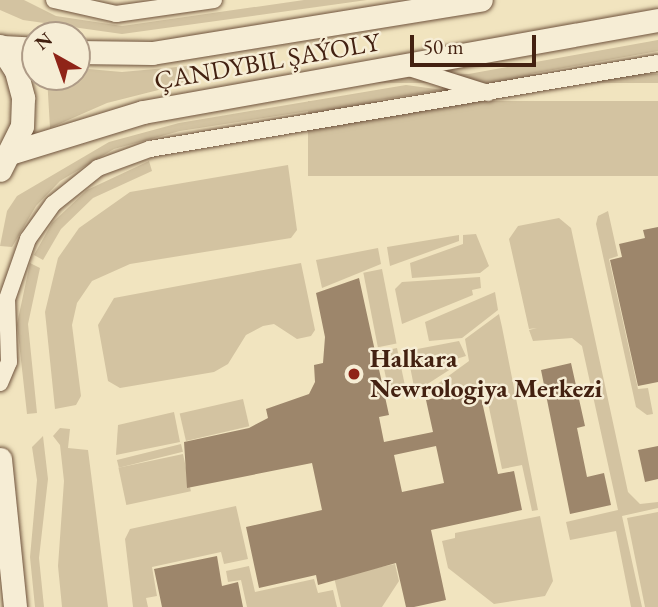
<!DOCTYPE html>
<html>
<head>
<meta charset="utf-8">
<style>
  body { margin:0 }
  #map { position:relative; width:658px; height:607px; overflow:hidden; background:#f1e4bf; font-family:"EB Garamond",serif }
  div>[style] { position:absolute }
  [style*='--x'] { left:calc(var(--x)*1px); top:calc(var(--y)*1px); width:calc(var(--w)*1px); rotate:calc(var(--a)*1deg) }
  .green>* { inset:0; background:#d3c3a1; transform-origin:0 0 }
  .building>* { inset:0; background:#9d866b }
  .roads { filter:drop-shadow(0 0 2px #6e523c) drop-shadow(0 0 2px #6e523c) }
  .street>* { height:16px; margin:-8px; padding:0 8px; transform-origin:8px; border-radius:8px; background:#f6edd5 }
  .secondary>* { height:23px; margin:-11.5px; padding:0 11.5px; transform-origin:11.5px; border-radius:11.5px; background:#f6edd5 }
  .dots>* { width:19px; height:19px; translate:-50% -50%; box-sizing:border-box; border:4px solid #f6edd5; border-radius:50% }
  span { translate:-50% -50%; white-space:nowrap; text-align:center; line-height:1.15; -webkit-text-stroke:5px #f6edd5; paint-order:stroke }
  .street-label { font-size:26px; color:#432111 }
  .poi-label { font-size:26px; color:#432111; font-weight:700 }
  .left { translate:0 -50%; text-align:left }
  .north { position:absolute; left:21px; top:21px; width:70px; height:70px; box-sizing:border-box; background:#f6edd5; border:2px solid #ae9b87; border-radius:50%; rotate:320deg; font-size:19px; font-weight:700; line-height:28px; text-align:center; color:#432111 }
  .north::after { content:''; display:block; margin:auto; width:24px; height:32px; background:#8f2418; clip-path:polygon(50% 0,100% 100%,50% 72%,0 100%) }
  .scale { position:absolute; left:410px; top:35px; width:126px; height:32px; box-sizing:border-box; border:4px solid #432111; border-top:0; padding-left:9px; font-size:21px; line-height:24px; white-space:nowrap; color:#432111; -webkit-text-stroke:5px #f6edd5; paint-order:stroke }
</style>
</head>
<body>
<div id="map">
  <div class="green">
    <div style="clip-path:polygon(0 0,24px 0,56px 16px,122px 26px,304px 0,367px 0,122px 34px,23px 20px,0 10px)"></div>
    <div style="clip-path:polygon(658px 40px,658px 51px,497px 80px,463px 75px)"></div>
    <div style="clip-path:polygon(188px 66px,190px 82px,107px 103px,50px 128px,47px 77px,77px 77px,77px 68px,122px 72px)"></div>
    <div style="left:658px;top:74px;width:9px;height:347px;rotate:90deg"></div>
    <div style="clip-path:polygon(406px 85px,443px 90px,180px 131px,114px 149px,60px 181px,36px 206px,12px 247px,0 246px,7px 211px,17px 196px,109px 142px,179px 123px)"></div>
    <div style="left:658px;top:101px;width:75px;height:350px;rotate:90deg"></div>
    <div style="clip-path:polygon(149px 161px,152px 171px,93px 198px,61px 229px,43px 260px,34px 255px,52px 223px,87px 190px)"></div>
    <div style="clip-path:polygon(288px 165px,297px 230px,291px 238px,130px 264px,92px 281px,77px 303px,72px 325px,81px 396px,76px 405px,55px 409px,45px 312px,58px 258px,79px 228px,130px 192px)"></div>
    <div style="clip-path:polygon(608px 211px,618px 256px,609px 259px,638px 389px,648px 388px,653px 414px,647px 415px,636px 407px,596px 224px,598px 216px)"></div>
    <div style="clip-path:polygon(559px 218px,571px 228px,628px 492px,640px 504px,658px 502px,658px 508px,622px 516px,642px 607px,631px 607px,616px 531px,570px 540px,566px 522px,618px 510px,582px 346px,572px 338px,533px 341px,529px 330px,537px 328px,529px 329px,509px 239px,518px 226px)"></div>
    <div style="clip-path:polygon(476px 234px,489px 266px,480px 273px,412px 278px,410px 263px,463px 244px,463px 235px)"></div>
    <div style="clip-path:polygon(459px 235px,459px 241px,390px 266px,387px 247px)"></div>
    <div style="clip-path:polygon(378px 248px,381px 264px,322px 288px,316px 260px)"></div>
    <div style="clip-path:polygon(30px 263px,40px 268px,28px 324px,37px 413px,27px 414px,17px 324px)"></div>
    <div style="clip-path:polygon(301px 263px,315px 330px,311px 336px,297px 339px,274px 324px,263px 326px,246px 335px,228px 364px,214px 372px,120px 388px,108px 381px,98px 325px,114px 298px)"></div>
    <div style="left:382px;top:269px;width:76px;height:19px;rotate:79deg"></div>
    <div style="clip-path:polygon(480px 277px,481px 288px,472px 290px,473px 295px,402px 324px,395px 289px,402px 282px)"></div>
    <div style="clip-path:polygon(495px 292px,498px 310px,462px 338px,429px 341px,425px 322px)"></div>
    <div style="clip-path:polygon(499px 314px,502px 327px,538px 510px,532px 511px,522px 465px,502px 469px,484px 384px,421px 396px,469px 361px,465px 339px)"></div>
    <div style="clip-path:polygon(459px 341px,466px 356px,456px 359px,457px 365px,415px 392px,407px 351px)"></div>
    <div style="left:397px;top:348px;width:47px;height:17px;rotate:78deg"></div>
    <div style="left:243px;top:399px;width:28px;height:65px;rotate:77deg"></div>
    <div style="clip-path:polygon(174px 412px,180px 442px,116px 455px,118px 425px)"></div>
    <div style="clip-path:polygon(60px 428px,70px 429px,68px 448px,88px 450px,108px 607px,62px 607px,58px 566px,64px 481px,60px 445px,53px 436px)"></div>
    <div style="clip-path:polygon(43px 436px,48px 479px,39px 558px,44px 607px,35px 607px,30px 557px,37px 480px,32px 447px)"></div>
    <div style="left:181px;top:444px;width:8px;height:66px;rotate:76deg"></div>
    <div style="left:183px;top:454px;width:38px;height:66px;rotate:78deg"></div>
    <div style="clip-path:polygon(236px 506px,248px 559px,224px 564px,221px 552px,152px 567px,157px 596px,146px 598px,148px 607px,133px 607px,125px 539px,130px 529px)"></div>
    <div style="clip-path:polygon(658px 512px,658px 607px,645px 607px,627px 518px)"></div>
    <div style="clip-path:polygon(540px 516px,553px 581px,545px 596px,494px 604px,448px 568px,442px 541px,455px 538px,455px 533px)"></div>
    <div style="clip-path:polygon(395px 564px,399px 581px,382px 607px,341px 607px,334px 577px)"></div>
    <div style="clip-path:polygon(249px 566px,255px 592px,314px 579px,318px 593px,333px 590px,337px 607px,247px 607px,241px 580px,228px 582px,226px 571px)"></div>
  </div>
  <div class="building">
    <div style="clip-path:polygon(658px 227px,658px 382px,638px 386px,610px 260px,622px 257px,619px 244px,645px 238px,643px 230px)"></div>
    <div style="clip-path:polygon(evenodd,359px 278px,389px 415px,379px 417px,384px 442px,433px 432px,426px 400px,479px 388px,498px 474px,514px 471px,522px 510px,431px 530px,446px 600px,414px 607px,406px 607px,396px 563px,318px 585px,316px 575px,259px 588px,246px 527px,322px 510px,312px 463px,187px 488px,184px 442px,249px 428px,268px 418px,266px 409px,309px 394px,315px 382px,314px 365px,323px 363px,325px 337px,316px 293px,359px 278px,436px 446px,444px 483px,402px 492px,394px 455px,436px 446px)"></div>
    <div style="clip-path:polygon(571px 363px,585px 426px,577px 428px,587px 477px,604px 473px,611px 505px,570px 514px,541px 370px)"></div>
    <div style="clip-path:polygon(658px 446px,658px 479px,645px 482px,638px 450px)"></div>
    <div style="clip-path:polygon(217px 556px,222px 586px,238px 582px,243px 607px,162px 607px,154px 569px)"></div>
  </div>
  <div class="roads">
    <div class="street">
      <div style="--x:54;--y:0;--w:64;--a:12.7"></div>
      <div style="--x:116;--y:14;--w:99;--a:-8.1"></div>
      <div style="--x:406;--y:67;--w:86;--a:17.6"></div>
      <div style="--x:0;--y:383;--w:23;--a:-67"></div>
      <div style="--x:9;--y:362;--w:63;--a:-91.8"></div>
      <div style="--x:7;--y:299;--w:64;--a:-70.7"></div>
      <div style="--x:28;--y:239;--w:43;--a:-54.5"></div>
      <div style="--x:53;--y:204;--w:58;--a:-38.7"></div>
      <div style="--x:98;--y:168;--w:55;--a:-20.1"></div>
      <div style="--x:150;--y:149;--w:515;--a:-9.61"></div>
    </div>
    <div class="secondary">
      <div style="--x:0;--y:46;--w:30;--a:57"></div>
      <div style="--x:16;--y:71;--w:28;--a:75"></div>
      <div style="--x:23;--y:98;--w:28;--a:92"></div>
      <div style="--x:22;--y:126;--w:49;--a:116.6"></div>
      <div style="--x:2;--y:47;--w:33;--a:3"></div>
      <div style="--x:77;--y:52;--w:75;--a:0.8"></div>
      <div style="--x:152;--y:53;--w:333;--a:-9.2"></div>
      <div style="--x:13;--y:152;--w:136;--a:-17.1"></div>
      <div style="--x:143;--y:112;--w:523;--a:-10.13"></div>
      <div style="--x:0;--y:459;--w:149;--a:84.2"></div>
    </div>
  </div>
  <div class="dots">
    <div style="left:354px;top:374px;background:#8f2418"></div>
  </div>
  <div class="street-label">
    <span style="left:267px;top:62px;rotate:-10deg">ÇANDYBIL ŞAÝOLY</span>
  </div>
  <div class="poi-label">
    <span class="left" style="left:370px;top:374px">Halkara<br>Newrologiya Merkezi</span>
  </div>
  <div class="north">N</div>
  <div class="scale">50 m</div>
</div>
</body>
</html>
